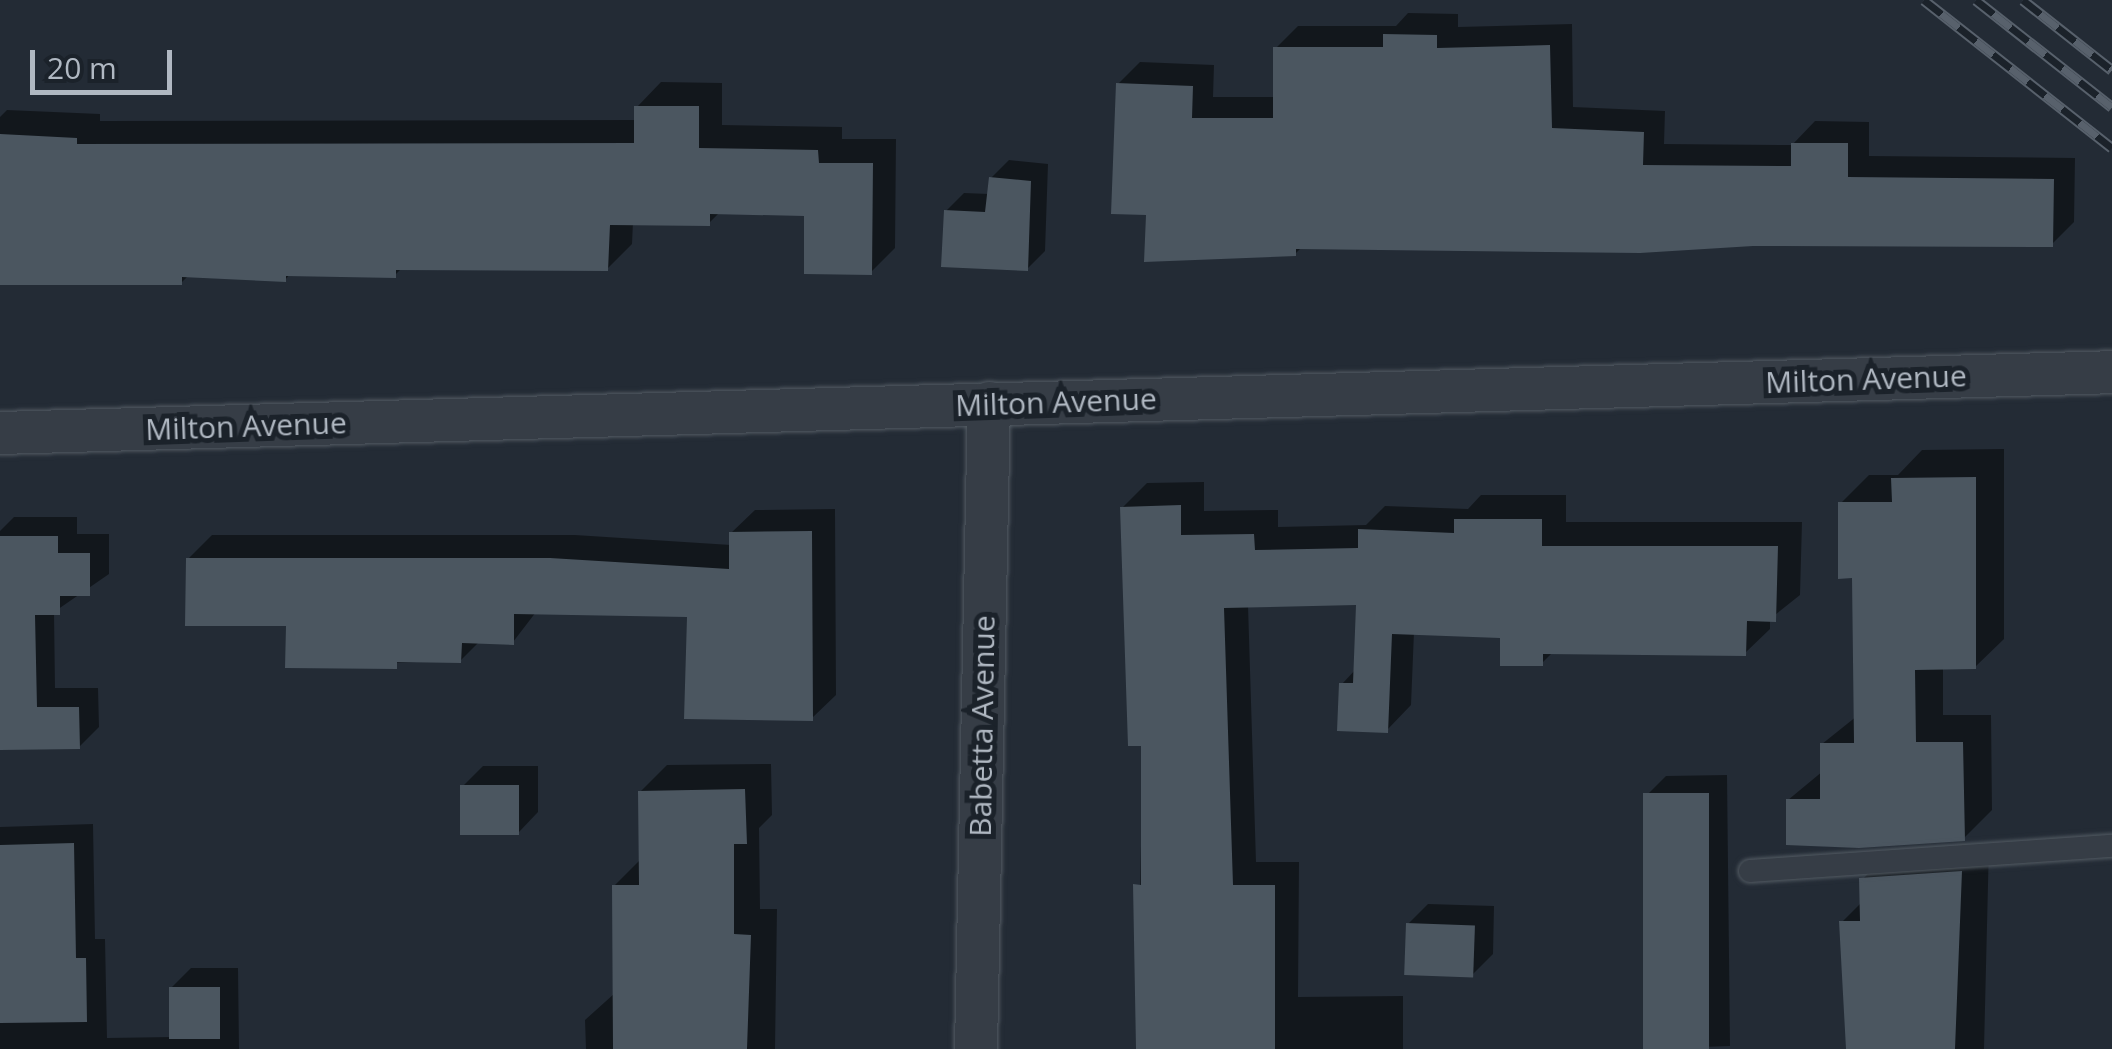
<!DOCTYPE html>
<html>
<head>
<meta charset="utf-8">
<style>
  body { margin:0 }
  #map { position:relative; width:2112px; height:1049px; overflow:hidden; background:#232b35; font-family:"Open Sans",sans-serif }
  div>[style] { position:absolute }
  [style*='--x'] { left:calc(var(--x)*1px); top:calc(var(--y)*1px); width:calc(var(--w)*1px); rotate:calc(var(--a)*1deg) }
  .shadow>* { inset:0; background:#0007 }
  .building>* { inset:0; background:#4b5660; transform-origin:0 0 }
  .roads { filter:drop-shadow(0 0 2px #535b63) drop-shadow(0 0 2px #535b63) }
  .service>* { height:22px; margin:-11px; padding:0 11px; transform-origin:11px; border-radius:11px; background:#363d46 }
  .minor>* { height:42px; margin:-21px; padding:0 21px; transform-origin:21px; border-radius:21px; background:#363d46 }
  .rail>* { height:11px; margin-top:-5.5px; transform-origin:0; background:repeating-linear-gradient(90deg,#1b222a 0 22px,#58616c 0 44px); box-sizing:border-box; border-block:2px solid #58616c }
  span { translate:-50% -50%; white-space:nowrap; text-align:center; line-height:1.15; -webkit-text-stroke:10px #1b222a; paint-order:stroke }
  .street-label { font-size:30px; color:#b0b8c2 }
  .scale { position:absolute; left:30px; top:50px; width:142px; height:45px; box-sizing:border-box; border:5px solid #b0b8c2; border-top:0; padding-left:12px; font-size:30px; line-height:35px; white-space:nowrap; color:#b0b8c2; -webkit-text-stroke:8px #1b222a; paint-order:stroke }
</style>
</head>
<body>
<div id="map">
  <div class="shadow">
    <div style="clip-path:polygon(1408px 13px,1458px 14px,1458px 27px,1572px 24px,1573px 107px,1665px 111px,1664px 144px,1792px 145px,1815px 121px,1869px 122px,1869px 156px,2075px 158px,2074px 222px,2052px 244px,1303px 246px,1295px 254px,1148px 213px,1118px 84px,1140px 62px,1214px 65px,1213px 97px,1276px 97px,1276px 48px,1298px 26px,1396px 26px)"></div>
    <div style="clip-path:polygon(661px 82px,722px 83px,722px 125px,842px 127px,842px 139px,896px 139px,895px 248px,871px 272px,807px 214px,720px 212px,709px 223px,633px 222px,632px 244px,607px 269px,403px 267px,395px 275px,291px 273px,285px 280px,189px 275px,181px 283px,0 281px,0 117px,7px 110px,100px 114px,100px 121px,637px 120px,637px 107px)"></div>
    <div style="clip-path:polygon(1009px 160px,1048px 164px,1045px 251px,1027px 269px,946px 211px,964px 193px,989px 194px,991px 178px)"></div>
    <div style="clip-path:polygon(2004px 449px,2004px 639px,1975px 667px,1943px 667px,1943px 715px,1991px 715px,1992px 810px,1963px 839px,1788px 800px,1823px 771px,1822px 744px,1857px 716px,1855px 576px,1841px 503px,1869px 475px,1898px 475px,1922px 450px)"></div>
    <div style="clip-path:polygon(1204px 482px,1204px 511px,1278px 510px,1278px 527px,1366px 525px,1385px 506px,1468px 509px,1481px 495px,1566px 495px,1566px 522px,1802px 522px,1800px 595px,1770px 619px,1770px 629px,1745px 653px,1553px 652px,1542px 663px,1502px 635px,1414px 632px,1411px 705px,1387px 730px,1342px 684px,1356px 669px,1358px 603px,1248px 605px,1256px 862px,1299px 862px,1298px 997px,1403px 996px,1403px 1049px,1137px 1049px,1143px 744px,1122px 508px,1147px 483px)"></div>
    <div style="clip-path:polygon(835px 509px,836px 695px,812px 718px,689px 614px,536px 612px,513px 642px,480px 641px,460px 661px,288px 665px,289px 624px,188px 559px,212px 535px,575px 535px,731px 545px,731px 533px,755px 510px)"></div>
    <div style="clip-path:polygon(14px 517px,77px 517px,77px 534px,109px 534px,109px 574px,54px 612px,55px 688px,98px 688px,99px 727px,79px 747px,0 747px,0 531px)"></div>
    <div style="clip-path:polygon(771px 764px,772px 815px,759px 828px,760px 909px,777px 909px,775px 1049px,586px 1049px,585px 1020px,615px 993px,614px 886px,641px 859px,640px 792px,667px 765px)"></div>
    <div style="clip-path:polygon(483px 766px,538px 766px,538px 812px,519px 832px,463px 786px)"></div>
    <div style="clip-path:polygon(1727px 775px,1730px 1046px,1646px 1049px,1646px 796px,1666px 776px)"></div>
    <div style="clip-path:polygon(93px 824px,95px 939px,105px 939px,107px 1038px,172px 1037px,171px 988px,191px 968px,238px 968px,239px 1049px,0 1049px,0 827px)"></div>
    <div style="clip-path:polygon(1989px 844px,1984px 1049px,1847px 1049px,1842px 922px,1862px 902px,1862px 880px,1890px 851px)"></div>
    <div style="clip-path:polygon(1428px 904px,1494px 906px,1493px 954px,1473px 974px,1408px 924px)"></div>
  </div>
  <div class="building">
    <div style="clip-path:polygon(1383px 34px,1437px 35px,1437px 48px,1550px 45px,1552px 128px,1644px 132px,1643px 165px,1791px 166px,1791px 143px,1848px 143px,1848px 177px,2054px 179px,2053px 247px,1753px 246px,1640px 253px,1296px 249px,1296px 256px,1144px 262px,1146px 215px,1111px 214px,1116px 83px,1193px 86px,1192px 118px,1273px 118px,1273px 47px,1383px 47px)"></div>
    <div style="clip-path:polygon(634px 106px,699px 106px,699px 148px,818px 150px,819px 163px,873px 163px,872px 275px,804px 274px,804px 216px,710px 214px,710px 226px,610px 225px,608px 271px,396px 270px,396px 278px,286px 276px,286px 282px,182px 277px,182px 285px,0 285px,0 134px,77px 138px,77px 144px,634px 143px)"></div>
    <div style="clip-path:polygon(989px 177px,1031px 181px,1028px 271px,941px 267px,944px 210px,985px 212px)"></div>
    <div style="clip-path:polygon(1976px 477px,1976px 669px,1915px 670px,1916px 742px,1963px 742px,1965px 841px,1859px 848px,1786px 845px,1786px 799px,1820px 799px,1820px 743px,1854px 743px,1852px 578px,1838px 579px,1838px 502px,1892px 502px,1891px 478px)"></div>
    <div style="clip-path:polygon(1181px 505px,1181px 535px,1254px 534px,1255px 550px,1358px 548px,1358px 529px,1454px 533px,1454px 519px,1542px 519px,1542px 546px,1778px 546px,1776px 622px,1747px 621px,1746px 656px,1543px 654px,1543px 666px,1500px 666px,1500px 638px,1392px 634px,1388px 733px,1337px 731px,1339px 683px,1353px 683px,1356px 605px,1224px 608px,1233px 885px,1275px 885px,1275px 1049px,1136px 1049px,1133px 884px,1141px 885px,1141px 746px,1128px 746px,1120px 507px)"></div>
    <div style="clip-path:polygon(812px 531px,813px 721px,684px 719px,687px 617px,514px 614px,514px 645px,462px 643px,461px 663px,397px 662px,397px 669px,285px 668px,286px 626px,185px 626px,186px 558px,550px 558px,729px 569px,729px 532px)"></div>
    <div style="clip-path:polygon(0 536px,58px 536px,58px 553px,90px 553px,90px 596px,60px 596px,60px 615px,35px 615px,37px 707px,79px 707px,80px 749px,0 750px)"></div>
    <div style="left:460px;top:785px;width:59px;height:50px"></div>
    <div style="clip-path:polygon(745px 789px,747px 844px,734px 844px,734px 934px,751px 935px,747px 1049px,613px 1049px,612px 885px,639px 885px,638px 791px)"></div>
    <div style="left:1709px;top:793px;width:256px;height:66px;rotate:90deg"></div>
    <div style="clip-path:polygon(74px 843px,76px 958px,86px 958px,87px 1022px,0 1023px,0 845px)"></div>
    <div style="clip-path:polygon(1962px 871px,1955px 1049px,1846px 1049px,1839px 921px,1860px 921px,1859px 878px)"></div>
    <div style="left:1406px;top:923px;width:69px;height:52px;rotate:2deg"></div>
    <div style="left:169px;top:987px;width:51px;height:52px"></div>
  </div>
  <div class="roads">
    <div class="service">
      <div style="--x:1750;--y:871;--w:363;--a:-4"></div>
    </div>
    <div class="minor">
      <div style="--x:0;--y:433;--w:2113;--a:-1.65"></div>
      <div style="--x:976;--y:1049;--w:646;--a:-88.85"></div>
    </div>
  </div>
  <div class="rail">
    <div style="--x:1924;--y:0;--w:239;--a:38.2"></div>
    <div style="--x:1976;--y:0;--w:173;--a:38.2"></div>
    <div style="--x:2023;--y:0;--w:113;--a:38.2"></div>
  </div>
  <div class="street-label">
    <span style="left:1866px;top:379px;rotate:-2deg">Milton Avenue</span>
    <span style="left:1056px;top:402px;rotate:-2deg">Milton Avenue</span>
    <span style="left:246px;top:426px;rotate:-2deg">Milton Avenue</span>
    <span style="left:982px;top:726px;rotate:-89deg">Babetta Avenue</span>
  </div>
  <div class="scale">20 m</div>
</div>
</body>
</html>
